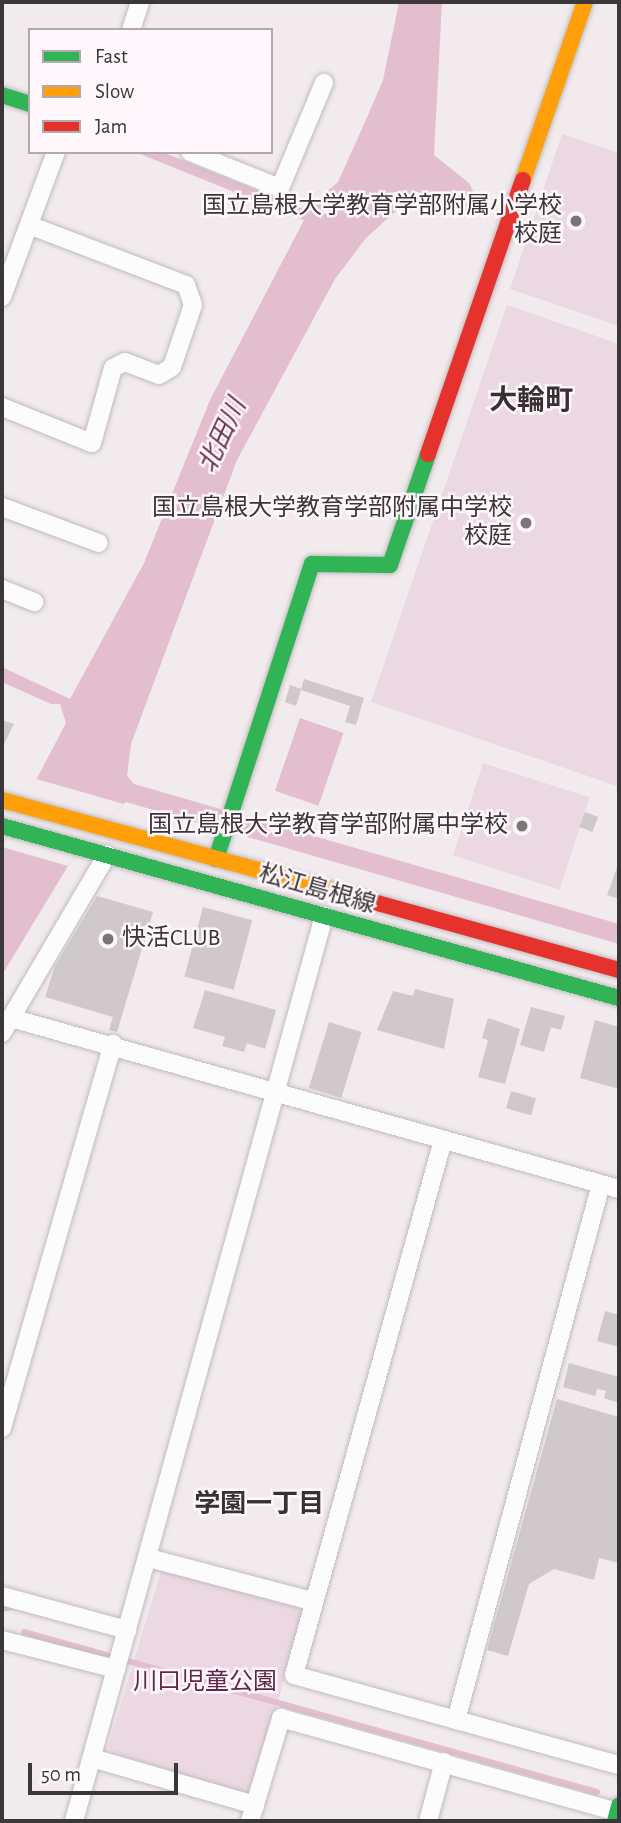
<!DOCTYPE html>
<html>
<head>
<meta charset="utf-8">
<style>
  body { margin:0 }
  #map { position:relative; width:621px; height:1823px; overflow:hidden; background:#f2ebee; font-family:"Alegreya Sans","Noto Sans JP",sans-serif }
  div>[style] { position:absolute }
  [style*='--x'] { left:calc(var(--x)*1px); top:calc(var(--y)*1px); width:calc(var(--w)*1px); rotate:calc(var(--a)*1deg) }
  .green>* { inset:0; background:#ecd8e2; transform-origin:0 0 }
  .water>* { inset:0; background:#e3becf; transform-origin:0 0 }
  .pier>* { inset:0; background:#f2ebee }
  .stream>* { height:6px; margin:-3px; padding:0 3px; transform-origin:3px; border-radius:3px; background:#e3becf }
  .building>* { inset:0; background:#cfc9cc; transform-origin:0 0 }
  .roads { filter:drop-shadow(0 0 2px #c0bbbe) drop-shadow(0 0 2px #c0bbbe) }
  .street>* { height:18px; margin:-9px; padding:0 9px; transform-origin:9px; border-radius:9px; background:#fdfcfc }
  .fast>* { height:16px; margin:-8px; padding:0 8px; transform-origin:8px; border-radius:8px; background:#30b455 }
  .slow>* { height:16px; margin:-8px; padding:0 8px; transform-origin:8px; border-radius:8px; background:#ff9f0a }
  .jam>* { height:16px; margin:-8px; padding:0 8px; transform-origin:8px; border-radius:8px; background:#e5322d }
  .dots>* { width:19px; height:19px; translate:-50% -50%; box-sizing:border-box; border:4px solid #fff7fb; border-radius:50% }
  span { translate:-50% -50%; white-space:nowrap; text-align:center; line-height:1.15; -webkit-text-stroke:5px #fff7fb; paint-order:stroke }
  .poi-label { font-size:24px; color:#3b3638 }
  .right { translate:-100% -50%; text-align:right }
  .left { translate:0 -50%; text-align:left }
  .street-label { font-size:24px; color:#3b3638 }
  .park-label { font-size:24px; color:#622748 }
  .water-label { font-size:26px; color:#6b3050; font-style:italic }
  .neighbourhood-label { font-size:26px; color:#393034; font-weight:700 }
  .quarter-label { font-size:28px; color:#393034; font-weight:700 }
  .frame { position:absolute; inset:0; border:4px solid #3b3638; pointer-events:none }
  .legend { position:absolute; left:28px; top:28px; width:245px; height:126px; box-sizing:border-box; background:#fff7fb; border:2px solid #b1aaad; margin:0; padding:9px 12px; list-style:none; font-size:21px; color:#3b3638 }
  .legend li { display:flex; align-items:center; gap:14px; height:35px }
  .legend b { width:35px; border:2px solid #b1aaad }
  .scale { position:absolute; left:28px; top:1763px; width:150px; height:32px; box-sizing:border-box; border:4px solid #3b3638; border-top:0; padding-left:9px; font-size:21px; line-height:24px; white-space:nowrap; color:#3b3638; -webkit-text-stroke:5px #fff7fb; paint-order:stroke }
</style>
</head>
<body>
<div id="map">
  <div class="green">
    <div style="clip-path:polygon(562px 134px,619px 153px,619px 326px,510px 289px)"></div>
    <div style="clip-path:polygon(507px 305px,619px 344px,617px 786px,371px 702px)"></div>
    <div style="left:483px;top:763px;width:112px;height:97px;rotate:18deg"></div>
    <div style="clip-path:polygon(161px 1571px,297px 1606px,303px 1613px,253px 1789px,246px 1793px,113px 1754px,108px 1747px)"></div>
  </div>
  <div class="water">
    <div style="clip-path:polygon(399px 2px,442px 2px,434px 155px,469px 183px,476px 197px,475px 210px,462px 215px,426px 199px,406px 202px,366px 238px,335px 279px,237px 460px,131px 744px,127px 776px,134px 784px,619px 924px,619px 944px,126px 802px,68px 866px,2px 975px,2px 845px,66px 723px,60px 704px,51px 704px,2px 682px,2px 667px,70px 699px,144px 563px,210px 400px,304px 220px,135px 152px,162px 152px,306px 210px,338px 182px,365px 122px,383px 80px)"></div>
    <div style="left:300px;top:718px;width:46px;height:77px;rotate:19deg"></div>
  </div>
  <div class="pier">
    <div style="clip-path:polygon(33px 778px,124px 804px,68px 866px,2px 847px)"></div>
  </div>
  <div class="stream">
    <div style="--x:24;--y:1632;--w:595;--a:15.6"></div>
  </div>
  <div class="building">
    <div style="clip-path:polygon(304px 679px,364px 698px,356px 725px,345px 722px,350px 706px,301px 690px,296px 706px,285px 702px,290px 685px,301px 689px)"></div>
    <div style="clip-path:polygon(2px 720px,14px 724px,2px 748px)"></div>
    <div style="left:585px;top:812px;width:14px;height:16px;rotate:21deg"></div>
    <div style="clip-path:polygon(619px 862px,619px 899px,607px 895px)"></div>
    <div style="clip-path:polygon(97px 896px,153px 912px,117px 1032px,109px 1030px,113px 1017px,45px 997px,55px 966px)"></div>
    <div style="left:203px;top:907px;width:51px;height:72px;rotate:15deg"></div>
    <div style="clip-path:polygon(415px 989px,454px 999px,444px 1049px,377px 1030px,393px 991px,413px 996px)"></div>
    <div style="clip-path:polygon(205px 990px,276px 1010px,265px 1049px,247px 1043px,244px 1052px,222px 1046px,225px 1037px,193px 1028px)"></div>
    <div style="clip-path:polygon(531px 1007px,565px 1016px,561px 1030px,551px 1027px,544px 1052px,520px 1045px)"></div>
    <div style="clip-path:polygon(488px 1018px,520px 1029px,505px 1084px,478px 1077px,488px 1040px,482px 1038px)"></div>
    <div style="clip-path:polygon(595px 1020px,619px 1027px,619px 1089px,580px 1078px)"></div>
    <div style="left:329px;top:1022px;width:34px;height:69px;rotate:17deg"></div>
    <div style="left:511px;top:1091px;width:26px;height:18px;rotate:16deg"></div>
    <div style="clip-path:polygon(605px 1311px,619px 1315px,619px 1347px,597px 1341px)"></div>
    <div style="clip-path:polygon(569px 1363px,619px 1377px,619px 1403px,604px 1398px,606px 1391px,597px 1389px,595px 1396px,563px 1387px)"></div>
    <div style="clip-path:polygon(557px 1399px,619px 1417px,619px 1563px,599px 1558px,594px 1580px,554px 1569px,529px 1584px,508px 1656px,487px 1650px)"></div>
    <div style="clip-path:polygon(2px 1605px,18px 1609px,2px 1612px)"></div>
  </div>
  <div class="roads">
    <div class="street">
      <div style="--x:131;--y:30;--w:29;--a:-72"></div>
      <div style="--x:190;--y:152;--w:97;--a:21.8"></div>
      <div style="--x:280;--y:188;--w:114;--a:-67.3"></div>
      <div style="--x:2;--y:297;--w:155;--a:-69.6"></div>
      <div style="--x:2;--y:407;--w:97;--a:21.8"></div>
      <div style="--x:92;--y:443;--w:78;--a:-74.4"></div>
      <div style="--x:113;--y:368;--w:13;--a:-27"></div>
      <div style="--x:125;--y:362;--w:36;--a:21"></div>
      <div style="--x:159;--y:375;--w:15;--a:-32"></div>
      <div style="--x:172;--y:367;--w:65;--a:-71.3"></div>
      <div style="--x:193;--y:305;--w:21;--a:-109"></div>
      <div style="--x:186;--y:285;--w:168;--a:-159.1"></div>
      <div style="--x:2;--y:507;--w:103;--a:20.4"></div>
      <div style="--x:2;--y:589;--w:35;--a:22"></div>
      <div style="--x:11;--y:1018;--w:632;--a:15.71"></div>
      <div style="--x:2;--y:1033;--w:207;--a:-59.5"></div>
      <div style="--x:443;--y:1140;--w:555;--a:105.56"></div>
      <div style="--x:294;--y:1675;--w:337;--a:15.5"></div>
      <div style="--x:2;--y:1428;--w:400;--a:-73.9"></div>
      <div style="--x:149;--y:1558;--w:169;--a:14.8"></div>
      <div style="--x:2;--y:1596;--w:130;--a:15.2"></div>
      <div style="--x:2;--y:1640;--w:118;--a:14.3"></div>
      <div style="--x:456;--y:1720;--w:555;--a:-74.86"></div>
      <div style="--x:92;--y:1758;--w:170;--a:16.1"></div>
      <div style="--x:74;--y:1821;--w:939;--a:-74.56"></div>
      <div style="--x:250;--y:1821;--w:108;--a:-73.2"></div>
      <div style="--x:281;--y:1718;--w:350;--a:15.6"></div>
      <div style="--x:428;--y:1821;--w:61;--a:-74.8"></div>
    </div>
    <div class="fast">
      <div style="--x:2;--y:95;--w:29;--a:18"></div>
      <div style="--x:2;--y:826;--w:641;--a:15.58"></div>
      <div style="--x:216;--y:859;--w:310;--a:-72"></div>
      <div style="--x:312;--y:564;--w:78;--a:0.7"></div>
      <div style="--x:390;--y:565;--w:117;--a:-71.1"></div>
      <div style="--x:615;--y:1821;--w:16;--a:-75"></div>
    </div>
    <div class="slow">
      <div style="--x:523;--y:180;--w:188;--a:-70.8"></div>
      <div style="--x:2;--y:800;--w:374;--a:15.3"></div>
    </div>
    <div class="jam">
      <div style="--x:428;--y:454;--w:290;--a:-70.9"></div>
      <div style="--x:363;--y:899;--w:266;--a:15.5"></div>
    </div>
  </div>
  <div class="dots">
    <div style="left:576px;top:221px;background:#7b7578"></div>
    <div style="left:526px;top:523px;background:#7b7578"></div>
    <div style="left:522px;top:826px;background:#7b7578"></div>
    <div style="left:108px;top:939px;background:#7b7578"></div>
  </div>
  <div class="poi-label">
    <span class="right" style="left:562px;top:221px">国立島根大学教育学部附属小学校<br>校庭</span>
    <span class="right" style="left:512px;top:523px">国立島根大学教育学部附属中学校<br>校庭</span>
    <span class="right" style="left:508px;top:826px">国立島根大学教育学部附属中学校</span>
    <span class="left" style="left:122px;top:939px">快活CLUB</span>
  </div>
  <div class="street-label">
    <span style="left:317px;top:890px;rotate:16deg">松江島根線</span>
  </div>
  <div class="park-label">
    <span style="left:205px;top:1683px">川口児童公園</span>
  </div>
  <div class="water-label">
    <span style="left:223px;top:436px;rotate:-65deg">北田川</span>
  </div>
  <div class="neighbourhood-label">
    <span style="left:259px;top:1505px">学園一丁目</span>
  </div>
  <div class="quarter-label">
    <span style="left:531px;top:401px">大輪町</span>
  </div>
  <div class="frame"></div>
  <ul class="legend">
  <li><b style="height:9px;background:#30b455"></b>Fast</li>
  <li><b style="height:9px;background:#ff9f0a"></b>Slow</li>
  <li><b style="height:9px;background:#e5322d"></b>Jam</li>
  </ul>
  <div class="scale">50 m</div>
</div>
</body>
</html>
